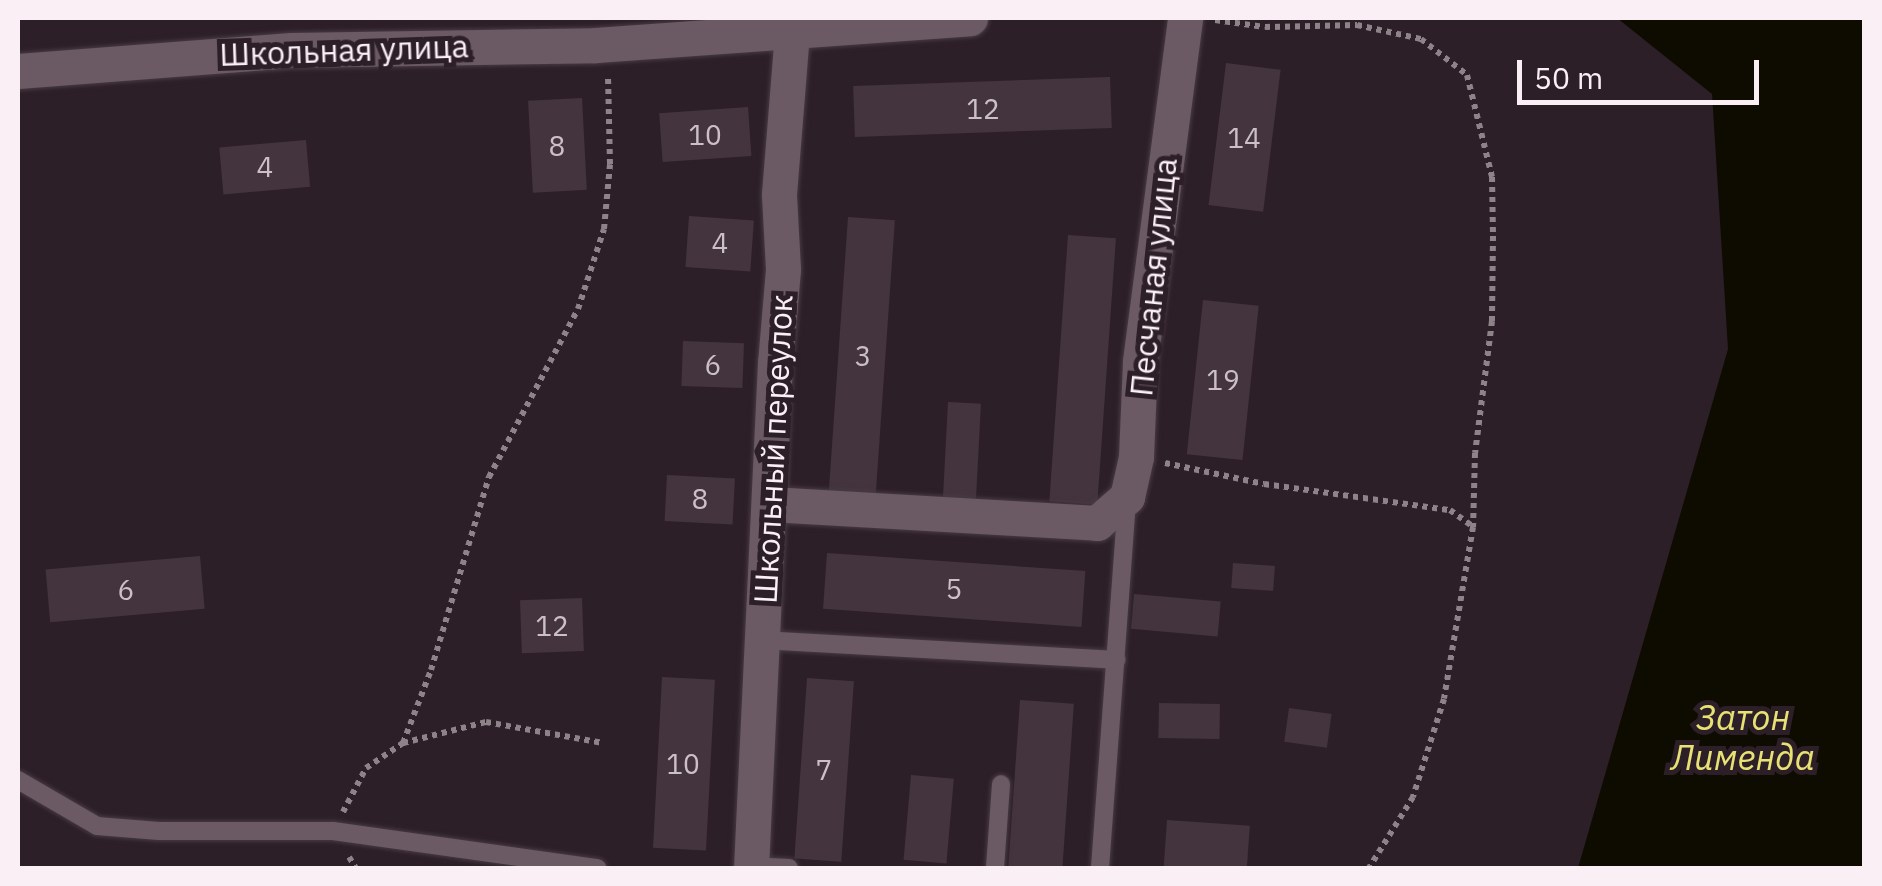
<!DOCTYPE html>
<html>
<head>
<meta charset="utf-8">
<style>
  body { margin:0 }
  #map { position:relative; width:1882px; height:886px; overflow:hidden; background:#2d1f28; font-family:"IBM Plex Sans",sans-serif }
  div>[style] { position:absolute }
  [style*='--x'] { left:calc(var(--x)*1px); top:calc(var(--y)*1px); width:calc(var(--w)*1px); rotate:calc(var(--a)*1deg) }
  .water>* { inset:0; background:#0e0c00 }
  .building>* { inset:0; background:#44343e; transform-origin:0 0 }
  .path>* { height:6px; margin-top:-3px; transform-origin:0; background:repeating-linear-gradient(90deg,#8f838a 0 5px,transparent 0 10px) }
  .roads { filter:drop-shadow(0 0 2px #473b43) drop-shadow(0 0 2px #473b43) }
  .service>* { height:18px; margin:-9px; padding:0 9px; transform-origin:9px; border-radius:9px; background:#6b5a64 }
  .minor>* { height:35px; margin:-17.5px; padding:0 17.5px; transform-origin:17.5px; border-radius:17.5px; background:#6b5a64 }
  span { translate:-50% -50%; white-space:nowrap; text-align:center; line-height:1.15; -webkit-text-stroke:10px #2d1f28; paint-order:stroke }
  .number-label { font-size:28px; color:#ccc0c7 }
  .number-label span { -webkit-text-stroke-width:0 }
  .street-label { font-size:32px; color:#f9eff5 }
  .water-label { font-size:35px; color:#e8e275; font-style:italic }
  .frame { position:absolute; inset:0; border:20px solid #f9eff5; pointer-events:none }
  .scale { position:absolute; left:1517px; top:60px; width:242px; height:45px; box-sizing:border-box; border:5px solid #f9eff5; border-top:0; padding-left:12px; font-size:30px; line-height:35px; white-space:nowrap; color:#f9eff5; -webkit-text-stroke:8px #2d1f28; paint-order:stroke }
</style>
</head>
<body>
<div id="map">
  <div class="water">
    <div style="clip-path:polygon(1617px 18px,1864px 18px,1864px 868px,1578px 868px,1728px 349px,1712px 94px)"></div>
  </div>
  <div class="building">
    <div style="left:1226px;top:63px;width:55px;height:143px;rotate:7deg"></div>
    <div style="left:1110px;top:77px;width:51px;height:257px;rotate:88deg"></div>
    <div style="left:582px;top:98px;width:92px;height:54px;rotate:87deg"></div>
    <div style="left:748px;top:107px;width:49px;height:89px;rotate:86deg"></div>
    <div style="left:306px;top:140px;width:47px;height:87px;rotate:85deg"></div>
    <div style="left:689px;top:216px;width:65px;height:51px;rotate:4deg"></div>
    <div style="left:848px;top:217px;width:47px;height:276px;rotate:4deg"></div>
    <div style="left:1068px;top:235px;width:48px;height:267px;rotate:4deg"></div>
    <div style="left:1203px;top:300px;width:56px;height:155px;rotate:6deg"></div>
    <div style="left:683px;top:341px;width:61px;height:45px;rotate:2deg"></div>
    <div style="left:948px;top:402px;width:33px;height:97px;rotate:3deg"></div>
    <div style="left:667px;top:475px;width:68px;height:46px;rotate:3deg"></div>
    <div style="left:827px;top:553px;width:259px;height:56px;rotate:4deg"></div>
    <div style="left:200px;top:556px;width:53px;height:155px;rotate:85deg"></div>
    <div style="left:1233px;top:563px;width:42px;height:25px;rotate:4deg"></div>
    <div style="left:1134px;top:594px;width:87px;height:35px;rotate:5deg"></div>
    <div style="left:582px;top:598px;width:53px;height:62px;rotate:88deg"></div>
    <div style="left:662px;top:677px;width:53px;height:171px;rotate:3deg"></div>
    <div style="left:807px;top:678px;width:47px;height:181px;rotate:4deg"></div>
    <div style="left:1020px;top:700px;width:54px;height:168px;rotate:4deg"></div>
    <div style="left:1159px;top:703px;width:61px;height:35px;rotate:1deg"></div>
    <div style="left:1289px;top:708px;width:43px;height:34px;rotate:8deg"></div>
    <div style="left:911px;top:775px;width:43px;height:85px;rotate:5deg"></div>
    <div style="left:1167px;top:820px;width:83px;height:48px;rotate:4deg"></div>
  </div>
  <div class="path">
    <div style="--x:1215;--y:20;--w:50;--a:8"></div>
    <div style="--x:1265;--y:27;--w:92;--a:-1.2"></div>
    <div style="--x:1357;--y:25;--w:66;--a:12.3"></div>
    <div style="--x:1421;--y:39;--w:58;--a:38"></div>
    <div style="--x:1467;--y:75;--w:105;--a:76.2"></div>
    <div style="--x:1492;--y:177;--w:59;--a:89"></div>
    <div style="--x:1493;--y:236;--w:85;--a:90.7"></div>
    <div style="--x:1492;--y:321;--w:133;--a:97.3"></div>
    <div style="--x:1475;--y:453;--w:74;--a:91.5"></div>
    <div style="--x:1165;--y:463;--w:101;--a:12"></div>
    <div style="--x:1264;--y:484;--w:188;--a:8"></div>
    <div style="--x:1450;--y:510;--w:29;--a:36"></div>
    <div style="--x:1473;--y:527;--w:174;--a:99.6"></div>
    <div style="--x:1444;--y:699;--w:103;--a:107.6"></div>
    <div style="--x:1413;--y:797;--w:84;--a:121.8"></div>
    <div style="--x:403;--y:743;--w:78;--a:-69"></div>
    <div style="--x:431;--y:670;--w:202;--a:-73.3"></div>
    <div style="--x:489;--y:477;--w:190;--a:-62.1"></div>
    <div style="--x:578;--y:309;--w:84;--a:-72"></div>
    <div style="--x:604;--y:229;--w:65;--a:-84.7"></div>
    <div style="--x:610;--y:164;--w:89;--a:-91.3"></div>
    <div style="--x:343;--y:812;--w:50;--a:-62.4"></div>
    <div style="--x:366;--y:768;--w:45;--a:-34"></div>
    <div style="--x:403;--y:743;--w:86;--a:-14.2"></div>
    <div style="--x:486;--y:722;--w:119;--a:10.2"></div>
    <div style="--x:349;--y:857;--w:13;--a:58"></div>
  </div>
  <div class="roads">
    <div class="service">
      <div style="--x:761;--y:640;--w:356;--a:3.2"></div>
      <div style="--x:18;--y:780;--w:91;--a:30.2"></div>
      <div style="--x:97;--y:826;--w:62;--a:4.6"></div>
      <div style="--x:159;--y:831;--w:174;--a:0"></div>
      <div style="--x:333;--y:831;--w:267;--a:8"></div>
      <div style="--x:749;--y:866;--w:40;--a:2.9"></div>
      <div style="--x:995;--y:868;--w:84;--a:-85.9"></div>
      <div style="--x:1100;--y:868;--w:369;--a:-85.8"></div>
    </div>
    <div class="minor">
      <div style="--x:18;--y:71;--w:274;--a:-4.4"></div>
      <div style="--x:291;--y:50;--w:305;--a:-0.9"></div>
      <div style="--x:596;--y:45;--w:375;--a:-4.1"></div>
      <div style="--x:770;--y:504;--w:328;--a:3.3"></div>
      <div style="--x:1097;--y:523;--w:40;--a:-41"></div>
      <div style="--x:1127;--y:497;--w:41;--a:-77.3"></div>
      <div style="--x:1136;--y:457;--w:96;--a:-87.6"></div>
      <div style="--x:1140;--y:361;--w:346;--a:-82.5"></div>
      <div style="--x:751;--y:868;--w:506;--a:-87.28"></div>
      <div style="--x:775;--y:363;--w:94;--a:-85.1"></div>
      <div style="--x:783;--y:269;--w:75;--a:-93.1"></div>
      <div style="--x:779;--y:194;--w:162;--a:-85.4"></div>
    </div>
  </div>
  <div class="number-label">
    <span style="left:983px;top:109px">12</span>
    <span style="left:705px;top:135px">10</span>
    <span style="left:1244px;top:138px">14</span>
    <span style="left:557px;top:146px">8</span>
    <span style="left:265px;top:167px">4</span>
    <span style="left:720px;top:243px">4</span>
    <span style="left:863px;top:356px">3</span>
    <span style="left:713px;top:365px">6</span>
    <span style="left:1223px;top:380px">19</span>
    <span style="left:700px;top:499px">8</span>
    <span style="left:954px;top:589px">5</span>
    <span style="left:126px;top:590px">6</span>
    <span style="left:552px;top:626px">12</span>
    <span style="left:683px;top:764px">10</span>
    <span style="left:824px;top:770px">7</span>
  </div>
  <div class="street-label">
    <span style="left:344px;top:50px;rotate:-2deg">Школьная улица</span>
    <span style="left:1153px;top:277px;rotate:-84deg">Песчаная улица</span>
    <span style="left:773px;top:449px;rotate:-87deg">Школьный переулок</span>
  </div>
  <div class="water-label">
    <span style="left:1743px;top:737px">Затон<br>Лименда</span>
  </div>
  <div class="frame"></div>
  <div class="scale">50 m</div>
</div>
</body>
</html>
